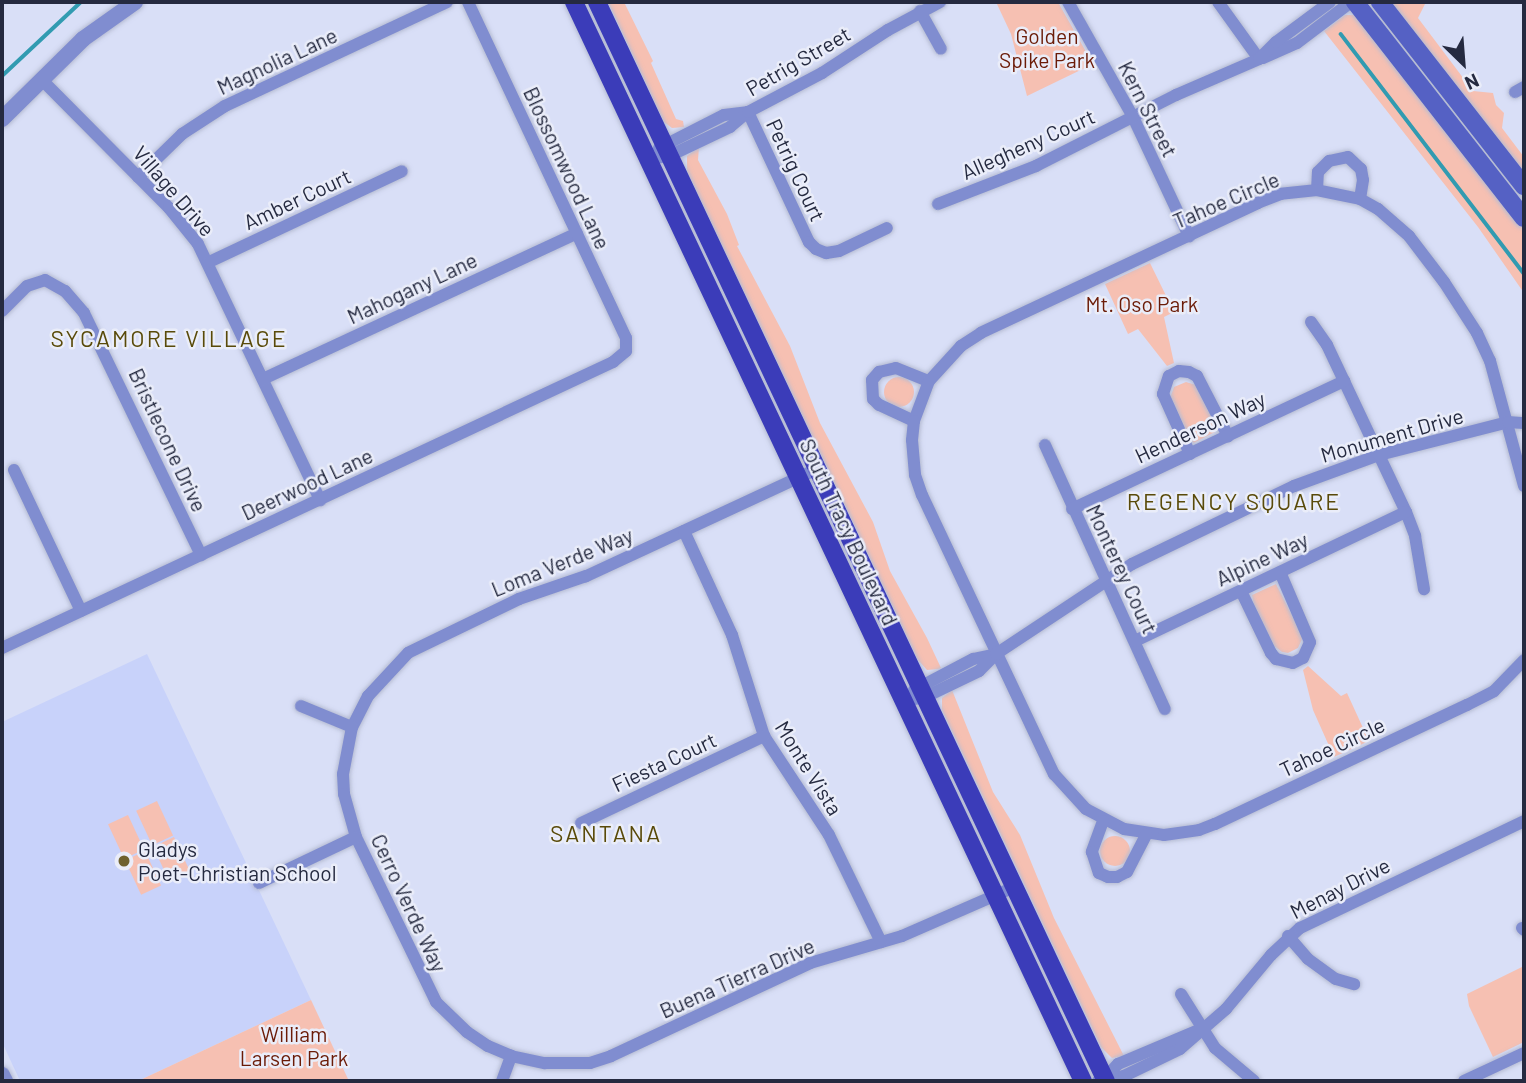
<!DOCTYPE html>
<html>
<head>
<meta charset="utf-8">
<style>
  body { margin:0 }
  #map { position:relative; width:1526px; height:1083px; overflow:hidden; background:#d9dff7; font-family:Barlow,sans-serif }
  div>[style] { position:absolute }
  [style*='--x'] { left:calc(var(--x)*1px); top:calc(var(--y)*1px); width:calc(var(--w)*1px); rotate:calc(var(--a)*1deg) }
  .built>* { inset:0; background:#c8d2fa }
  .green>* { inset:0; background:#f6c0b2; transform-origin:0 0 }
  .round { border-radius:50% }
  .stream>* { height:3.5px; margin:-1.75px; padding:0 1.75px; transform-origin:1.75px; border-radius:1.75px; background:#319bb1 }
  .roads { filter:drop-shadow(0 0 2px #b5bbd2) drop-shadow(0 0 2px #b5bbd2) }
  .minor>* { height:12px; margin:-6px; padding:0 6px; transform-origin:6px; border-radius:6px; background:#808dd0 }
  .tertiary>* { height:16px; margin:-8px; padding:0 8px; transform-origin:8px; border-radius:8px; background:#808dd0 }
  .secondary>* { height:18px; margin:-9px; padding:0 9px; transform-origin:9px; border-radius:9px; background:#5561c4 }
  .primary>* { height:18px; margin:-9px; padding:0 9px; transform-origin:9px; border-radius:9px; background:#3b3cb9 }
  .dots>* { width:19px; height:19px; translate:-50% -50%; box-sizing:border-box; border:4px solid #eaedf9; border-radius:50% }
  span { translate:-50% -50%; white-space:nowrap; text-align:center; line-height:1.15; -webkit-text-stroke:5px #eaedf9; paint-order:stroke }
  .park-label { font-size:21px; color:#6b1b07 }
  .street-label { font-size:21px; color:#252a40 }
  .poi-label { font-size:21px; color:#252a40 }
  .left { translate:0 -50%; text-align:left }
  .neighbourhood-label { font-size:23px; color:#594a09; letter-spacing:2px }
  .frame { position:absolute; inset:0; border:4px solid #252a40; pointer-events:none }
  .north { position:absolute; left:1428px; top:28px; width:70px; height:70px; -webkit-text-stroke:5px #eaedf9; paint-order:stroke; rotate:155deg; font-size:19px; font-weight:700; line-height:28px; text-align:center; color:#252a40 }
  .north::after { content:''; display:block; margin:auto; width:24px; height:32px; background:#252a40; clip-path:polygon(50% 0,100% 100%,50% 72%,0 100%) }
</style>
</head>
<body>
<div id="map">
  <div class="built">
    <div style="clip-path:polygon(147px 654px,311px 1000px,138px 1081px,20px 1081px,2px 1042px,2px 722px)"></div>
  </div>
  <div class="green">
    <div style="clip-path:polygon(608px 2px,624px 2px,653px 61px,651px 63px,676px 119px,683px 121px,684px 127px,672px 128px,664px 122px)"></div>
    <div style="clip-path:polygon(996px 2px,1058px 2px,1093px 64px,1027px 96px,1011px 34px)"></div>
    <div style="clip-path:polygon(1389px 2px,1426px 2px,1418px 18px,1473px 91px,1493px 93px,1496px 105px,1504px 113px,1502px 128px,1524px 157px,1524px 175px)"></div>
    <div style="clip-path:polygon(1345px 15px,1355px 15px,1524px 229px,1524px 293px,1478px 227px,1324px 31px)"></div>
    <div style="clip-path:polygon(699px 147px,698px 160px,727px 214px,739px 245px,737px 246px,790px 346px,820px 423px,873px 522px,890px 571px,927px 638px,941px 668px,938px 669px,927px 670px,918px 660px,687px 171px,687px 156px)"></div>
    <div style="clip-path:polygon(1150px 263px,1174px 312px,1164px 317px,1174px 363px,1167px 366px,1138px 329px,1128px 334px,1105px 284px)"></div>
    <div class="round" style="left:884px;top:377px;width:30px;height:30px"></div>
    <div style="clip-path:polygon(1186px 382px,1196px 385px,1215px 424px,1215px 432px,1194px 443px,1188px 437px,1170px 398px,1174px 387px)"></div>
    <div style="clip-path:polygon(1276px 584px,1303px 637px,1298px 648px,1288px 653px,1282px 652px,1273px 645px,1254px 605px,1252px 595px)"></div>
    <div style="clip-path:polygon(1308px 666px,1341px 696px,1347px 693px,1369px 741px,1334px 757px,1313px 710px,1303px 670px)"></div>
    <div style="clip-path:polygon(952px 690px,993px 792px,1020px 835px,1054px 918px,1124px 1056px,1112px 1058px,1101px 1047px,942px 710px,942px 698px)"></div>
    <div style="left:157px;top:801px;width:38px;height:23px;rotate:65deg"></div>
    <div style="left:128px;top:815px;width:38px;height:22px;rotate:65deg"></div>
    <div class="round" style="left:1100px;top:836px;width:30px;height:30px"></div>
    <div style="left:174px;top:837px;width:38px;height:23px;rotate:65deg"></div>
    <div style="left:145px;top:851px;width:38px;height:22px;rotate:65deg"></div>
    <div style="clip-path:polygon(1524px 966px,1524px 1042px,1493px 1057px,1469px 1006px,1467px 994px)"></div>
    <div style="clip-path:polygon(311px 1000px,349px 1081px,138px 1081px)"></div>
  </div>
  <div class="stream">
    <div style="--x:1341;--y:34;--w:301;--a:52.6"></div>
    <div style="--x:2;--y:76;--w:108;--a:-43.1"></div>
  </div>
  <div class="roads">
    <div class="minor">
      <div style="--x:1068;--y:2;--w:132;--a:60.5"></div>
      <div style="--x:1133;--y:117;--w:132;--a:64.8"></div>
      <div style="--x:1218;--y:2;--w:70;--a:54.3"></div>
      <div style="--x:920;--y:11;--w:43;--a:61.1"></div>
      <div style="--x:1263;--y:58;--w:37;--a:-24"></div>
      <div style="--x:1297;--y:43;--w:68;--a:-37.2"></div>
      <div style="--x:42;--y:80;--w:180;--a:45.2"></div>
      <div style="--x:169;--y:208;--w:46;--a:51.1"></div>
      <div style="--x:198;--y:244;--w:284;--a:64.5"></div>
      <div style="--x:1515;--y:92;--w:10;--a:-29"></div>
      <div style="--x:748;--y:112;--w:144;--a:64.9"></div>
      <div style="--x:809;--y:242;--w:10;--a:45"></div>
      <div style="--x:816;--y:249;--w:11;--a:22"></div>
      <div style="--x:826;--y:253;--w:13;--a:-9"></div>
      <div style="--x:839;--y:251;--w:53;--a:-25.6"></div>
      <div style="--x:659;--y:148;--w:73;--a:-26.9"></div>
      <div style="--x:724;--y:115;--w:23;--a:-7"></div>
      <div style="--x:648;--y:159;--w:21;--a:-8"></div>
      <div style="--x:669;--y:156;--w:68;--a:-25.4"></div>
      <div style="--x:730;--y:127;--w:23;--a:-40"></div>
      <div style="--x:748;--y:112;--w:84;--a:-27.8"></div>
      <div style="--x:822;--y:73;--w:79;--a:-33.1"></div>
      <div style="--x:888;--y:30;--w:59;--a:-28.3"></div>
      <div style="--x:138;--y:177;--w:62;--a:-44.3"></div>
      <div style="--x:182;--y:134;--w:51;--a:-33.1"></div>
      <div style="--x:225;--y:106;--w:245;--a:-25.1"></div>
      <div style="--x:1317;--y:190;--w:18;--a:-87"></div>
      <div style="--x:1318;--y:172;--w:16;--a:-45"></div>
      <div style="--x:1329;--y:161;--w:19;--a:-12"></div>
      <div style="--x:1348;--y:157;--w:18;--a:43"></div>
      <div style="--x:1361;--y:169;--w:11;--a:80"></div>
      <div style="--x:1363;--y:180;--w:19;--a:99"></div>
      <div style="--x:938;--y:204;--w:105;--a:-21.2"></div>
      <div style="--x:1036;--y:166;--w:157;--a:-26.9"></div>
      <div style="--x:1176;--y:95;--w:90;--a:-23.4"></div>
      <div style="--x:1259;--y:59;--w:24;--a:-45"></div>
      <div style="--x:1276;--y:42;--w:67;--a:-36.5"></div>
      <div style="--x:209;--y:262;--w:213;--a:-25.2"></div>
      <div style="--x:2;--y:311;--w:35;--a:-45"></div>
      <div style="--x:27;--y:286;--w:19;--a:-18"></div>
      <div style="--x:45;--y:280;--w:23;--a:29"></div>
      <div style="--x:65;--y:291;--w:29;--a:49"></div>
      <div style="--x:84;--y:313;--w:269;--a:64.2"></div>
      <div style="--x:1311;--y:322;--w:28;--a:55"></div>
      <div style="--x:1327;--y:345;--w:185;--a:64.7"></div>
      <div style="--x:1406;--y:512;--w:26;--a:69"></div>
      <div style="--x:1415;--y:536;--w:54;--a:80.4"></div>
      <div style="--x:263;--y:379;--w:346;--a:-24.9"></div>
      <div style="--x:914;--y:421;--w:38;--a:-155"></div>
      <div style="--x:879;--y:405;--w:8;--a:-135"></div>
      <div style="--x:873;--y:399;--w:19;--a:-93"></div>
      <div style="--x:872;--y:380;--w:11;--a:-49"></div>
      <div style="--x:879;--y:372;--w:17;--a:-13"></div>
      <div style="--x:896;--y:368;--w:35;--a:22"></div>
      <div style="--x:1045;--y:445;--w:290;--a:65.6"></div>
      <div style="--x:1190;--y:454;--w:66;--a:-114.2"></div>
      <div style="--x:1163;--y:394;--w:19;--a:-72"></div>
      <div style="--x:1169;--y:376;--w:11;--a:-27"></div>
      <div style="--x:1179;--y:371;--w:10;--a:6"></div>
      <div style="--x:1189;--y:372;--w:9;--a:27"></div>
      <div style="--x:1197;--y:376;--w:68;--a:62.7"></div>
      <div style="--x:817;--y:469;--w:255;--a:155.1"></div>
      <div style="--x:586;--y:576;--w:71;--a:161.1"></div>
      <div style="--x:519;--y:599;--w:123;--a:154.1"></div>
      <div style="--x:408;--y:653;--w:59;--a:132.9"></div>
      <div style="--x:368;--y:696;--w:35;--a:117"></div>
      <div style="--x:352;--y:727;--w:48;--a:100.8"></div>
      <div style="--x:343;--y:774;--w:20;--a:87"></div>
      <div style="--x:344;--y:794;--w:45;--a:74.4"></div>
      <div style="--x:356;--y:837;--w:183;--a:64.1"></div>
      <div style="--x:436;--y:1002;--w:43;--a:44.1"></div>
      <div style="--x:467;--y:1032;--w:25;--a:34"></div>
      <div style="--x:488;--y:1046;--w:25;--a:23"></div>
      <div style="--x:511;--y:1056;--w:35;--a:12"></div>
      <div style="--x:545;--y:1063;--w:45;--a:0"></div>
      <div style="--x:590;--y:1063;--w:22;--a:-18"></div>
      <div style="--x:611;--y:1056;--w:220;--a:-25"></div>
      <div style="--x:810;--y:963;--w:96;--a:-16.4"></div>
      <div style="--x:902;--y:936;--w:122;--a:-23.6"></div>
      <div style="--x:14;--y:470;--w:156;--a:64.6"></div>
      <div style="--x:1524;--y:486;--w:130;--a:-105.2"></div>
      <div style="--x:1490;--y:361;--w:31;--a:-115"></div>
      <div style="--x:1477;--y:333;--w:61;--a:-122.9"></div>
      <div style="--x:1444;--y:282;--w:58;--a:-127.3"></div>
      <div style="--x:1409;--y:236;--w:41;--a:-138.9"></div>
      <div style="--x:1378;--y:209;--w:21;--a:-151"></div>
      <div style="--x:1360;--y:199;--w:44;--a:-168.2"></div>
      <div style="--x:1317;--y:190;--w:36;--a:174"></div>
      <div style="--x:1281;--y:194;--w:25;--a:159"></div>
      <div style="--x:1258;--y:203;--w:306;--a:154.9"></div>
      <div style="--x:981;--y:333;--w:24;--a:147"></div>
      <div style="--x:961;--y:346;--w:47;--a:132.4"></div>
      <div style="--x:929;--y:381;--w:43;--a:110.6"></div>
      <div style="--x:914;--y:421;--w:19;--a:96"></div>
      <div style="--x:912;--y:440;--w:35;--a:85"></div>
      <div style="--x:915;--y:475;--w:21;--a:71"></div>
      <div style="--x:922;--y:495;--w:309;--a:64.7"></div>
      <div style="--x:1054;--y:774;--w:47;--a:47.6"></div>
      <div style="--x:1086;--y:809;--w:43;--a:27.8"></div>
      <div style="--x:1124;--y:829;--w:40;--a:8.5"></div>
      <div style="--x:1164;--y:835;--w:35;--a:-8"></div>
      <div style="--x:1199;--y:830;--w:17;--a:-21"></div>
      <div style="--x:1215;--y:824;--w:279;--a:-25.3"></div>
      <div style="--x:1467;--y:705;--w:30;--a:-27"></div>
      <div style="--x:1494;--y:691;--w:43;--a:-45.9"></div>
      <div style="--x:1072;--y:509;--w:301;--a:-25.2"></div>
      <div style="--x:684;--y:531;--w:115;--a:65.2"></div>
      <div style="--x:732;--y:635;--w:106;--a:72.4"></div>
      <div style="--x:764;--y:736;--w:118;--a:56.7"></div>
      <div style="--x:829;--y:835;--w:119;--a:64.1"></div>
      <div style="--x:1241;--y:591;--w:69;--a:64.2"></div>
      <div style="--x:1271;--y:653;--w:8;--a:50"></div>
      <div style="--x:1276;--y:659;--w:17;--a:13"></div>
      <div style="--x:1293;--y:663;--w:11;--a:-27"></div>
      <div style="--x:1303;--y:658;--w:17;--a:-66"></div>
      <div style="--x:1310;--y:642;--w:76;--a:-113.2"></div>
      <div style="--x:1135;--y:641;--w:300;--a:-25.5"></div>
      <div style="--x:2;--y:648;--w:675;--a:-25.08"></div>
      <div style="--x:613;--y:362;--w:17;--a:-40"></div>
      <div style="--x:626;--y:351;--w:13;--a:-90"></div>
      <div style="--x:626;--y:338;--w:371;--a:-115.2"></div>
      <div style="--x:914;--y:690;--w:67;--a:-27.7"></div>
      <div style="--x:973;--y:659;--w:24;--a:-12"></div>
      <div style="--x:903;--y:701;--w:22;--a:-10"></div>
      <div style="--x:925;--y:697;--w:60;--a:-25.7"></div>
      <div style="--x:979;--y:671;--w:24;--a:-45"></div>
      <div style="--x:996;--y:654;--w:163;--a:-33.5"></div>
      <div style="--x:1132;--y:564;--w:180;--a:-25.7"></div>
      <div style="--x:1294;--y:486;--w:90;--a:-20"></div>
      <div style="--x:1379;--y:455;--w:133;--a:-14.3"></div>
      <div style="--x:1508;--y:422;--w:16;--a:4"></div>
      <div style="--x:301;--y:706;--w:55;--a:22.4"></div>
      <div style="--x:1103;--y:821;--w:33;--a:110"></div>
      <div style="--x:1092;--y:852;--w:22;--a:72"></div>
      <div style="--x:1099;--y:873;--w:10;--a:24"></div>
      <div style="--x:1108;--y:877;--w:9;--a:0"></div>
      <div style="--x:1117;--y:877;--w:11;--a:-27"></div>
      <div style="--x:1127;--y:872;--w:42;--a:-62.8"></div>
      <div style="--x:581;--y:823;--w:203;--a:-25.4"></div>
      <div style="--x:259;--y:883;--w:107;--a:-25.4"></div>
      <div style="--x:1522;--y:928;--w:3;--a:45"></div>
      <div style="--x:1288;--y:936;--w:30;--a:49"></div>
      <div style="--x:1308;--y:959;--w:34;--a:36"></div>
      <div style="--x:1336;--y:979;--w:19;--a:16"></div>
      <div style="--x:1181;--y:994;--w:64;--a:57.8"></div>
      <div style="--x:1215;--y:1048;--w:51;--a:40.2"></div>
      <div style="--x:1104;--y:1079;--w:21;--a:-47"></div>
      <div style="--x:1118;--y:1064;--w:85;--a:-22.9"></div>
      <div style="--x:502;--y:1081;--w:27;--a:-70"></div>
      <div style="--x:1098;--y:1081;--w:26;--a:-11"></div>
      <div style="--x:1124;--y:1076;--w:62;--a:-25.7"></div>
      <div style="--x:1180;--y:1049;--w:61;--a:-41"></div>
      <div style="--x:1226;--y:1009;--w:70;--a:-50.2"></div>
      <div style="--x:1271;--y:955;--w:40;--a:-43"></div>
      <div style="--x:1300;--y:928;--w:248;--a:-25.5"></div>
      <div style="--x:1464;--y:1081;--w:66;--a:-25"></div>
    </div>
    <div class="tertiary">
      <div style="--x:2;--y:119;--w:114;--a:-44.6"></div>
      <div style="--x:83;--y:39;--w:64;--a:-35.4"></div>
      <div style="--x:2;--y:1075;--w:7;--a:63"></div>
    </div>
    <div class="secondary">
      <div style="--x:1355;--y:2;--w:274;--a:52"></div>
      <div style="--x:1380;--y:2;--w:234;--a:52"></div>
    </div>
    <div class="primary">
      <div style="--x:574;--y:2;--w:1193;--a:64.75"></div>
      <div style="--x:597;--y:2;--w:1193;--a:64.75"></div>
    </div>
  </div>
  <div class="dots">
    <div style="left:124px;top:861px;background:#6f612e"></div>
  </div>
  <div class="park-label">
    <span style="left:1047px;top:48px">Golden<br>Spike Park</span>
    <span style="left:1142px;top:304px">Mt. Oso Park</span>
    <span style="left:294px;top:1046px">William<br>Larsen Park</span>
  </div>
  <div class="street-label">
    <span style="left:277px;top:61px;rotate:-25deg">Magnolia Lane</span>
    <span style="left:798px;top:61px;rotate:-30deg">Petrig Street</span>
    <span style="left:1148px;top:109px;rotate:63deg">Kern Street</span>
    <span style="left:1028px;top:144px;rotate:-24deg">Allegheny Court</span>
    <span style="left:567px;top:168px;rotate:65deg">Blossomwood Lane</span>
    <span style="left:796px;top:170px;rotate:65deg">Petrig Court</span>
    <span style="left:174px;top:191px;rotate:49deg">Village Drive</span>
    <span style="left:297px;top:199px;rotate:-25deg">Amber Court</span>
    <span style="left:1226px;top:200px;rotate:-23deg">Tahoe Circle</span>
    <span style="left:412px;top:288px;rotate:-25deg">Mahogany Lane</span>
    <span style="left:1200px;top:427px;rotate:-25deg">Henderson Way</span>
    <span style="left:1392px;top:435px;rotate:-16deg">Monument Drive</span>
    <span style="left:168px;top:440px;rotate:65deg">Bristlecone Drive</span>
    <span style="left:307px;top:484px;rotate:-25deg">Deerwood Lane</span>
    <span style="left:849px;top:532px;rotate:65deg">South Tracy Boulevard</span>
    <span style="left:1262px;top:559px;rotate:-25deg">Alpine Way</span>
    <span style="left:562px;top:562px;rotate:-22deg">Loma Verde Way</span>
    <span style="left:1122px;top:569px;rotate:65deg">Monterey Court</span>
    <span style="left:1332px;top:747px;rotate:-25deg">Tahoe Circle</span>
    <span style="left:664px;top:762px;rotate:-25deg">Fiesta Court</span>
    <span style="left:809px;top:768px;rotate:58deg">Monte Vista</span>
    <span style="left:1340px;top:888px;rotate:-27deg">Menay Drive</span>
    <span style="left:409px;top:903px;rotate:65deg">Cerro Verde Way</span>
    <span style="left:737px;top:978px;rotate:-24deg">Buena Tierra Drive</span>
  </div>
  <div class="poi-label">
    <span class="left" style="left:138px;top:861px">Gladys<br>Poet-Christian School</span>
  </div>
  <div class="neighbourhood-label">
    <span style="left:169px;top:338px">SYCAMORE VILLAGE</span>
    <span style="left:1234px;top:501px">REGENCY SQUARE</span>
    <span style="left:606px;top:833px">SANTANA</span>
  </div>
  <div class="frame"></div>
  <div class="north">N</div>
</div>
</body>
</html>
